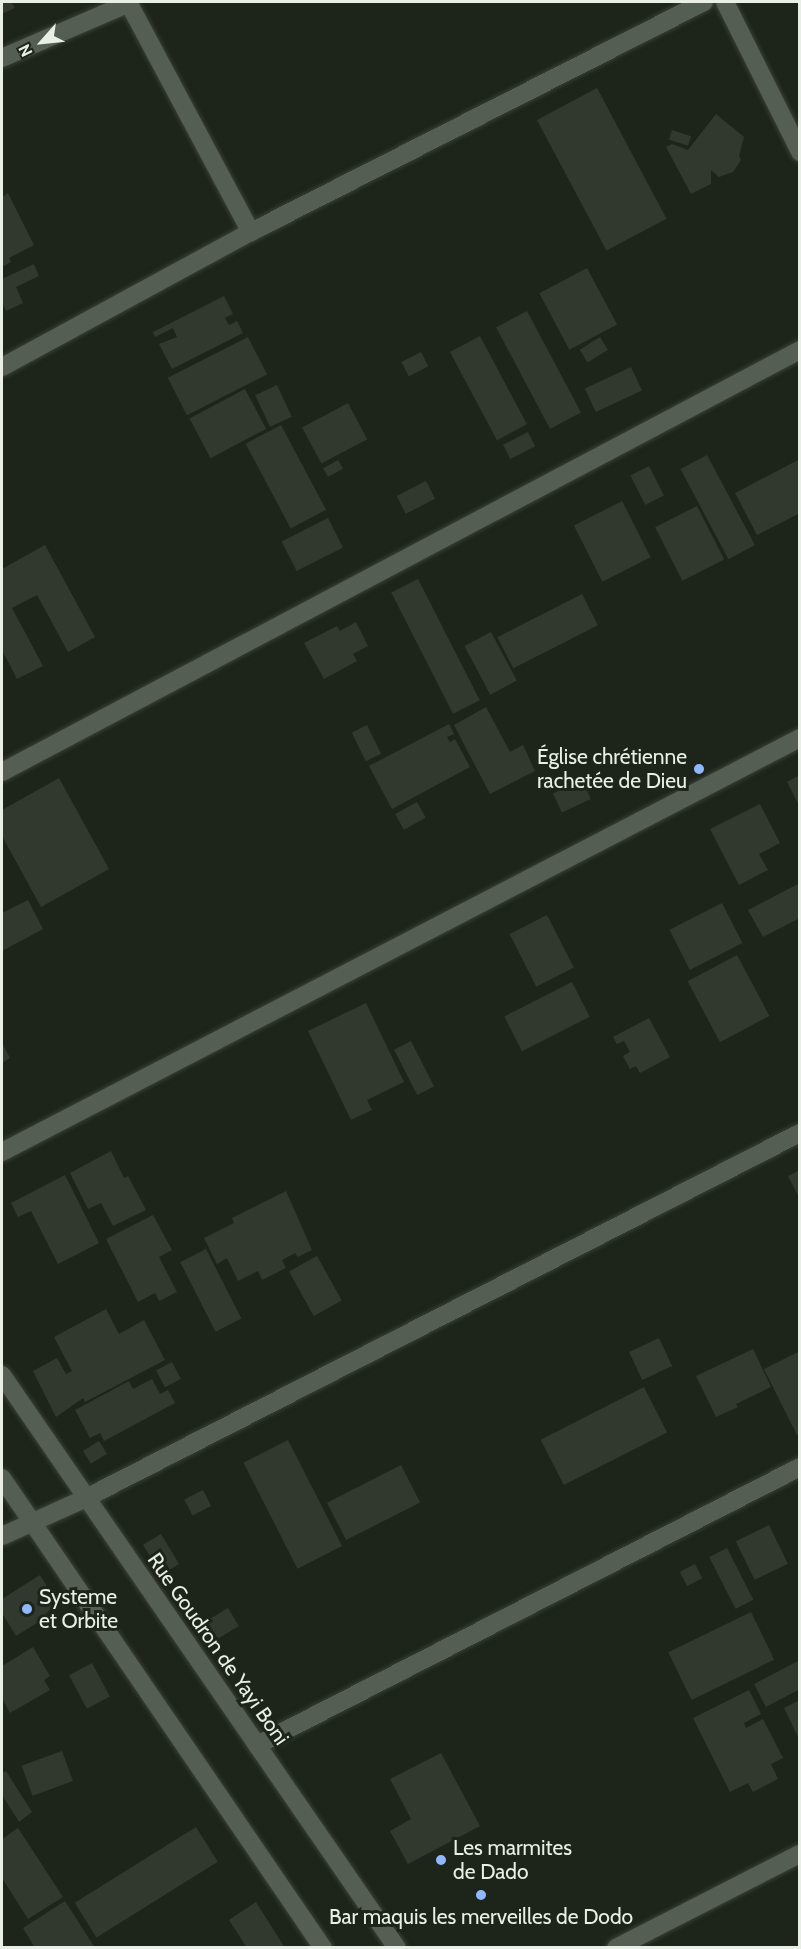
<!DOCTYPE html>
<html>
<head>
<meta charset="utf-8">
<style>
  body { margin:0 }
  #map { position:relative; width:801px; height:1949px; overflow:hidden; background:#1d251b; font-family:Cabin,sans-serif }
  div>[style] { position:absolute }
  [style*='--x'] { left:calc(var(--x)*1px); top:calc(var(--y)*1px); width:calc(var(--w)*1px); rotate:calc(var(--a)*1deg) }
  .building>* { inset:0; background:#31392e; transform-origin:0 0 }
  .roads { filter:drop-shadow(0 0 2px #393f37) drop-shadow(0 0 2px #393f37) }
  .minor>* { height:18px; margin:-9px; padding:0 9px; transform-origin:9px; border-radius:9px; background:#555e52 }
  .tertiary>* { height:18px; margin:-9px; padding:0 9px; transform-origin:9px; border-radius:9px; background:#555e52 }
  .dots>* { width:16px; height:16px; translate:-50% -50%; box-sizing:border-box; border:3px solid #1d251b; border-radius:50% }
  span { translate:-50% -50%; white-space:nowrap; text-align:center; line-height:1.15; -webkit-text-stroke:6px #1d251b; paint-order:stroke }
  .poi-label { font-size:21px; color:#e9eee7 }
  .right { translate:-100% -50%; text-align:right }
  .left { translate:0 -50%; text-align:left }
  .street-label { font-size:21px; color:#e9eee7 }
  .frame { position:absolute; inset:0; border:3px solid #e9eee7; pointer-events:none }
  .north { position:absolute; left:12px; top:12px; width:60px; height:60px; -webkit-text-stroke:4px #1d251b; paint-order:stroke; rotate:243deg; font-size:16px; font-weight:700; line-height:24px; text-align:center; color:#e9eee7 }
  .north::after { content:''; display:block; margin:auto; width:21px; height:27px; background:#e9eee7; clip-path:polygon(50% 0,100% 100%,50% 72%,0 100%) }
</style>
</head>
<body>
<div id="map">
  <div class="building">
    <div style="clip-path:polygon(2px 2px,11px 2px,15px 8px,2px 14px)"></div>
    <div style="left:597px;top:88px;width:148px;height:68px;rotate:62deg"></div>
    <div style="clip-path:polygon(716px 114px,744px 137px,739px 156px,741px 160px,733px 172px,719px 177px,711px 170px,711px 184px,691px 194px,666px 147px,672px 144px,688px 150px)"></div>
    <div style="left:672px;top:130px;width:20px;height:10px;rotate:18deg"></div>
    <div style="clip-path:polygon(8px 193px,34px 245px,9px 258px,11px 262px,2px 267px,2px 197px)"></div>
    <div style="clip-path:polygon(34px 264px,39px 276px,16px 287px,23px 303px,6px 311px,2px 302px,2px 279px)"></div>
    <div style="left:587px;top:268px;width:64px;height:54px;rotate:62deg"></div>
    <div style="clip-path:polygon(224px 296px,233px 314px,225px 318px,229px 325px,237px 321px,243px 333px,172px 369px,159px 344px,177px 337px,173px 328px,155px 337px,153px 332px)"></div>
    <div style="left:527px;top:311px;width:115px;height:35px;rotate:62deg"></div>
    <div style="left:480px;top:336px;width:100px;height:34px;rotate:62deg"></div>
    <div style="left:248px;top:337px;width:42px;height:90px;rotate:63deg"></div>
    <div style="left:600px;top:337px;width:15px;height:24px;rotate:58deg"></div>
    <div style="left:421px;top:352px;width:16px;height:22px;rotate:63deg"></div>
    <div style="left:631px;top:367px;width:26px;height:51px;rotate:65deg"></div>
    <div style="left:277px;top:385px;width:35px;height:24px;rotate:65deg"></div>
    <div style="left:245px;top:389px;width:45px;height:63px;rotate:62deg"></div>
    <div style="left:348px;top:403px;width:41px;height:52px;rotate:62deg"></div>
    <div style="left:281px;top:425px;width:96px;height:40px;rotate:62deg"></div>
    <div style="left:528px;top:432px;width:16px;height:28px;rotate:63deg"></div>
    <div style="left:707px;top:455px;width:102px;height:30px;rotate:62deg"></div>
    <div style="clip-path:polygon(800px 459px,800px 513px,757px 535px,735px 493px)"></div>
    <div style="left:338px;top:460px;width:10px;height:17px;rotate:61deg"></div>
    <div style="left:649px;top:466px;width:33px;height:21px;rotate:63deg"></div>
    <div style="left:426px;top:481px;width:20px;height:33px;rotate:63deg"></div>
    <div style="left:622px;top:501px;width:63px;height:54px;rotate:63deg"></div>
    <div style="left:697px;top:506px;width:60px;height:47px;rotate:63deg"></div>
    <div style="left:328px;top:518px;width:33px;height:52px;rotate:63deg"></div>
    <div style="clip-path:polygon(45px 545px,95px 637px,68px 652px,37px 595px,12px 608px,43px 666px,17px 679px,2px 650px,2px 569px)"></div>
    <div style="left:418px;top:579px;width:136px;height:30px;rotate:63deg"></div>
    <div style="left:582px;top:594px;width:35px;height:95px;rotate:63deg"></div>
    <div style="clip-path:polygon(356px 622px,368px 646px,353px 654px,357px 661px,324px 679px,304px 643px,337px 626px,340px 631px)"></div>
    <div style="left:491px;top:632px;width:55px;height:30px;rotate:62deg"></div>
    <div style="clip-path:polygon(486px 707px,510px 752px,523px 745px,535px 771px,490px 794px,454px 725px)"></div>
    <div style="clip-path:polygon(449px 724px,454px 734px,447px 737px,450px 742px,455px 739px,470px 767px,392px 809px,369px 766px)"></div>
    <div style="left:367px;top:725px;width:32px;height:17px;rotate:64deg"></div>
    <div style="clip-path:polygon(800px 775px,800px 807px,787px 782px)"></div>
    <div style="clip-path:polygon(59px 778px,109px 869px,41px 907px,2px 836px,2px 810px)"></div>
    <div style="left:582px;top:780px;width:21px;height:32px;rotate:65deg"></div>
    <div style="left:417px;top:802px;width:18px;height:25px;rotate:61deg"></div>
    <div style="clip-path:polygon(760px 804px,780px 843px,759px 854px,768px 870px,739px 885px,710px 829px)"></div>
    <div style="clip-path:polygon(800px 883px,800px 918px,763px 937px,748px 910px)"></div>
    <div style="clip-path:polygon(28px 900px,43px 929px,2px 951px,2px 913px)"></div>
    <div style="left:722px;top:903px;width:45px;height:59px;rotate:63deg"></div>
    <div style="left:547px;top:915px;width:59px;height:42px;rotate:63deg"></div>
    <div style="left:737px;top:955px;width:69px;height:56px;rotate:62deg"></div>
    <div style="left:572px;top:982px;width:39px;height:76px;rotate:63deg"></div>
    <div style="clip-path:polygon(366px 1003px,404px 1082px,367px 1100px,372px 1110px,351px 1120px,308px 1031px)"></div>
    <div style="clip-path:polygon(649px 1018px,670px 1057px,640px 1073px,636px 1066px,630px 1069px,623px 1056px,630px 1052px,624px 1041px,617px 1044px,613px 1037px)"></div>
    <div style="left:411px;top:1041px;width:51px;height:19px;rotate:63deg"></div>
    <div style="clip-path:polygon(2px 1043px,10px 1058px,2px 1063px)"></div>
    <div style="clip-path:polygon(111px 1151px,124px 1178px,128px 1176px,146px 1210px,113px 1226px,101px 1203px,88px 1209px,70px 1173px)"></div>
    <div style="clip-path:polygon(800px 1170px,800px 1199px,788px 1176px)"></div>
    <div style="clip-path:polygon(65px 1175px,99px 1243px,58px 1264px,31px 1211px,18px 1217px,11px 1203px)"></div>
    <div style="clip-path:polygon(286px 1191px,312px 1250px,298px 1257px,295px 1253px,282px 1260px,286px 1268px,262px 1280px,258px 1271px,238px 1281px,227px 1258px,217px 1264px,204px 1238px,234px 1223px,232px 1218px)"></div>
    <div style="clip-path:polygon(153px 1215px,172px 1250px,159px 1257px,177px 1292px,159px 1301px,155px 1293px,138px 1302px,106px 1239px)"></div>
    <div style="left:206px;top:1249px;width:78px;height:29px;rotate:63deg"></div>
    <div style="left:317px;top:1256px;width:51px;height:32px;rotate:61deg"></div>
    <div style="clip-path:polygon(106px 1309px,119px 1334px,144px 1320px,165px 1360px,85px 1402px,83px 1398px,56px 1417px,33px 1371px,57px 1358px,66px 1374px,72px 1371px,54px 1337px)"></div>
    <div style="left:659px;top:1338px;width:31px;height:33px;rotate:65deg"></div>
    <div style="clip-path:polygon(753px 1349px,771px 1387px,736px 1404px,738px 1407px,716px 1417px,696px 1376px)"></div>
    <div style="clip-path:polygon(800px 1351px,800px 1434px,797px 1435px,764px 1369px)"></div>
    <div style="left:172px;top:1362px;width:19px;height:18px;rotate:62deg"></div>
    <div style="clip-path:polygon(152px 1379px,160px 1394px,168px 1390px,175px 1403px,104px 1441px,100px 1433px,90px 1438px,75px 1410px,129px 1381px,133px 1389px)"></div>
    <div style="left:644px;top:1387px;width:51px;height:116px;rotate:63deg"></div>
    <div style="left:288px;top:1440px;width:119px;height:50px;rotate:63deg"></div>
    <div style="left:99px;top:1441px;width:15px;height:19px;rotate:58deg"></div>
    <div style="left:401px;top:1465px;width:42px;height:83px;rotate:63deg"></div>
    <div style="left:203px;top:1490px;width:18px;height:21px;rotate:63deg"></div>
    <div style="left:769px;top:1525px;width:43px;height:37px;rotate:64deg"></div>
    <div style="left:161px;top:1534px;width:35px;height:21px;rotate:59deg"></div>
    <div style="left:727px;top:1548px;width:58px;height:20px;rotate:63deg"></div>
    <div style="left:695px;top:1564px;width:16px;height:17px;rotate:63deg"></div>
    <div style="clip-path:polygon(40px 1575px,58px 1605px,46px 1613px,48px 1616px,16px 1636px,2px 1613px,2px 1599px)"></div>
    <div style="left:228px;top:1608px;width:21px;height:28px;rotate:59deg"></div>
    <div style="left:751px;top:1612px;width:53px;height:92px;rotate:64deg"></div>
    <div style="clip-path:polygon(33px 1647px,50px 1676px,44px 1680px,50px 1690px,10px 1713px,2px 1698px,2px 1666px)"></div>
    <div style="clip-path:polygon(800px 1660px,800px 1689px,766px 1707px,754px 1684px)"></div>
    <div style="left:92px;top:1663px;width:38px;height:26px;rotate:62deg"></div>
    <div style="clip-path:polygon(749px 1690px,761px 1714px,744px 1723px,746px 1728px,763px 1719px,783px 1758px,771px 1764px,778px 1779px,753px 1792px,748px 1783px,730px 1792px,693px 1718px)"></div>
    <div style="clip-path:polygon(800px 1700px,800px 1741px,784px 1708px)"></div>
    <div style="left:62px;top:1751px;width:32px;height:43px;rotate:70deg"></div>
    <div style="clip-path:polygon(441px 1753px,480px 1826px,408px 1864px,390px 1831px,411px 1819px,390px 1779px)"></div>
    <div style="clip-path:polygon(6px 1771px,32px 1812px,19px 1822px,2px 1795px,2px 1773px)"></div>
    <div style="left:196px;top:1827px;width:41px;height:143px;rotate:58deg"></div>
    <div style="clip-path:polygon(18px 1828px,63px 1897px,28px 1919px,2px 1878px,2px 1839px)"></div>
    <div style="clip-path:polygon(65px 1901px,95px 1948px,35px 1948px,23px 1928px)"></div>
    <div style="clip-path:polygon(256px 1902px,285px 1948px,247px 1948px,229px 1920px)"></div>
  </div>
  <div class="roads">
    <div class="minor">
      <div style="--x:128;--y:2;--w:261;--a:61.9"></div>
      <div style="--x:725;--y:2;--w:168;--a:63.4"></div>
      <div style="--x:2;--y:58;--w:138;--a:-23.4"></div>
      <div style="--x:2;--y:367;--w:283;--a:-28.5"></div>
      <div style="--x:251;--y:232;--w:508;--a:-26.92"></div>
      <div style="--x:2;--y:772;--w:903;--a:-27.87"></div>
      <div style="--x:2;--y:1152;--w:899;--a:-27.42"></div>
      <div style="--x:2;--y:1536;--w:92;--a:-24.3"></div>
      <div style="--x:86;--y:1498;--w:802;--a:-27.08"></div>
      <div style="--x:257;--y:1745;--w:610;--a:-27.11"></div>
      <div style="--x:616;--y:1948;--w:207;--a:-27.1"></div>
    </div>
    <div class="tertiary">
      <div style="--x:2;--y:1375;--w:696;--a:55.42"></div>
      <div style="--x:2;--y:1478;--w:569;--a:55.67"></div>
    </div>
  </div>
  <div class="dots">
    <div style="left:699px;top:769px;background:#8fb8fd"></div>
    <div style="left:27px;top:1609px;background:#8fb8fd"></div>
    <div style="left:441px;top:1860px;background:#8fb8fd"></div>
    <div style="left:481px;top:1895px;background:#8fb8fd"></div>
  </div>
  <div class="poi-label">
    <span class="right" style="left:687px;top:769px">Église chrétienne<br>rachetée de Dieu</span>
    <span class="left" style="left:39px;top:1609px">Systeme<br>et Orbite</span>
    <span class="left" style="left:453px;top:1860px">Les marmites<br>de Dado</span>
    <span style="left:481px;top:1917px">Bar maquis les merveilles de Dodo</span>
  </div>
  <div class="street-label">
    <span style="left:218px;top:1649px;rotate:55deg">Rue Goudron de Yayi Boni</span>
  </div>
  <div class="frame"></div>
  <div class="north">N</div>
</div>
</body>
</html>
